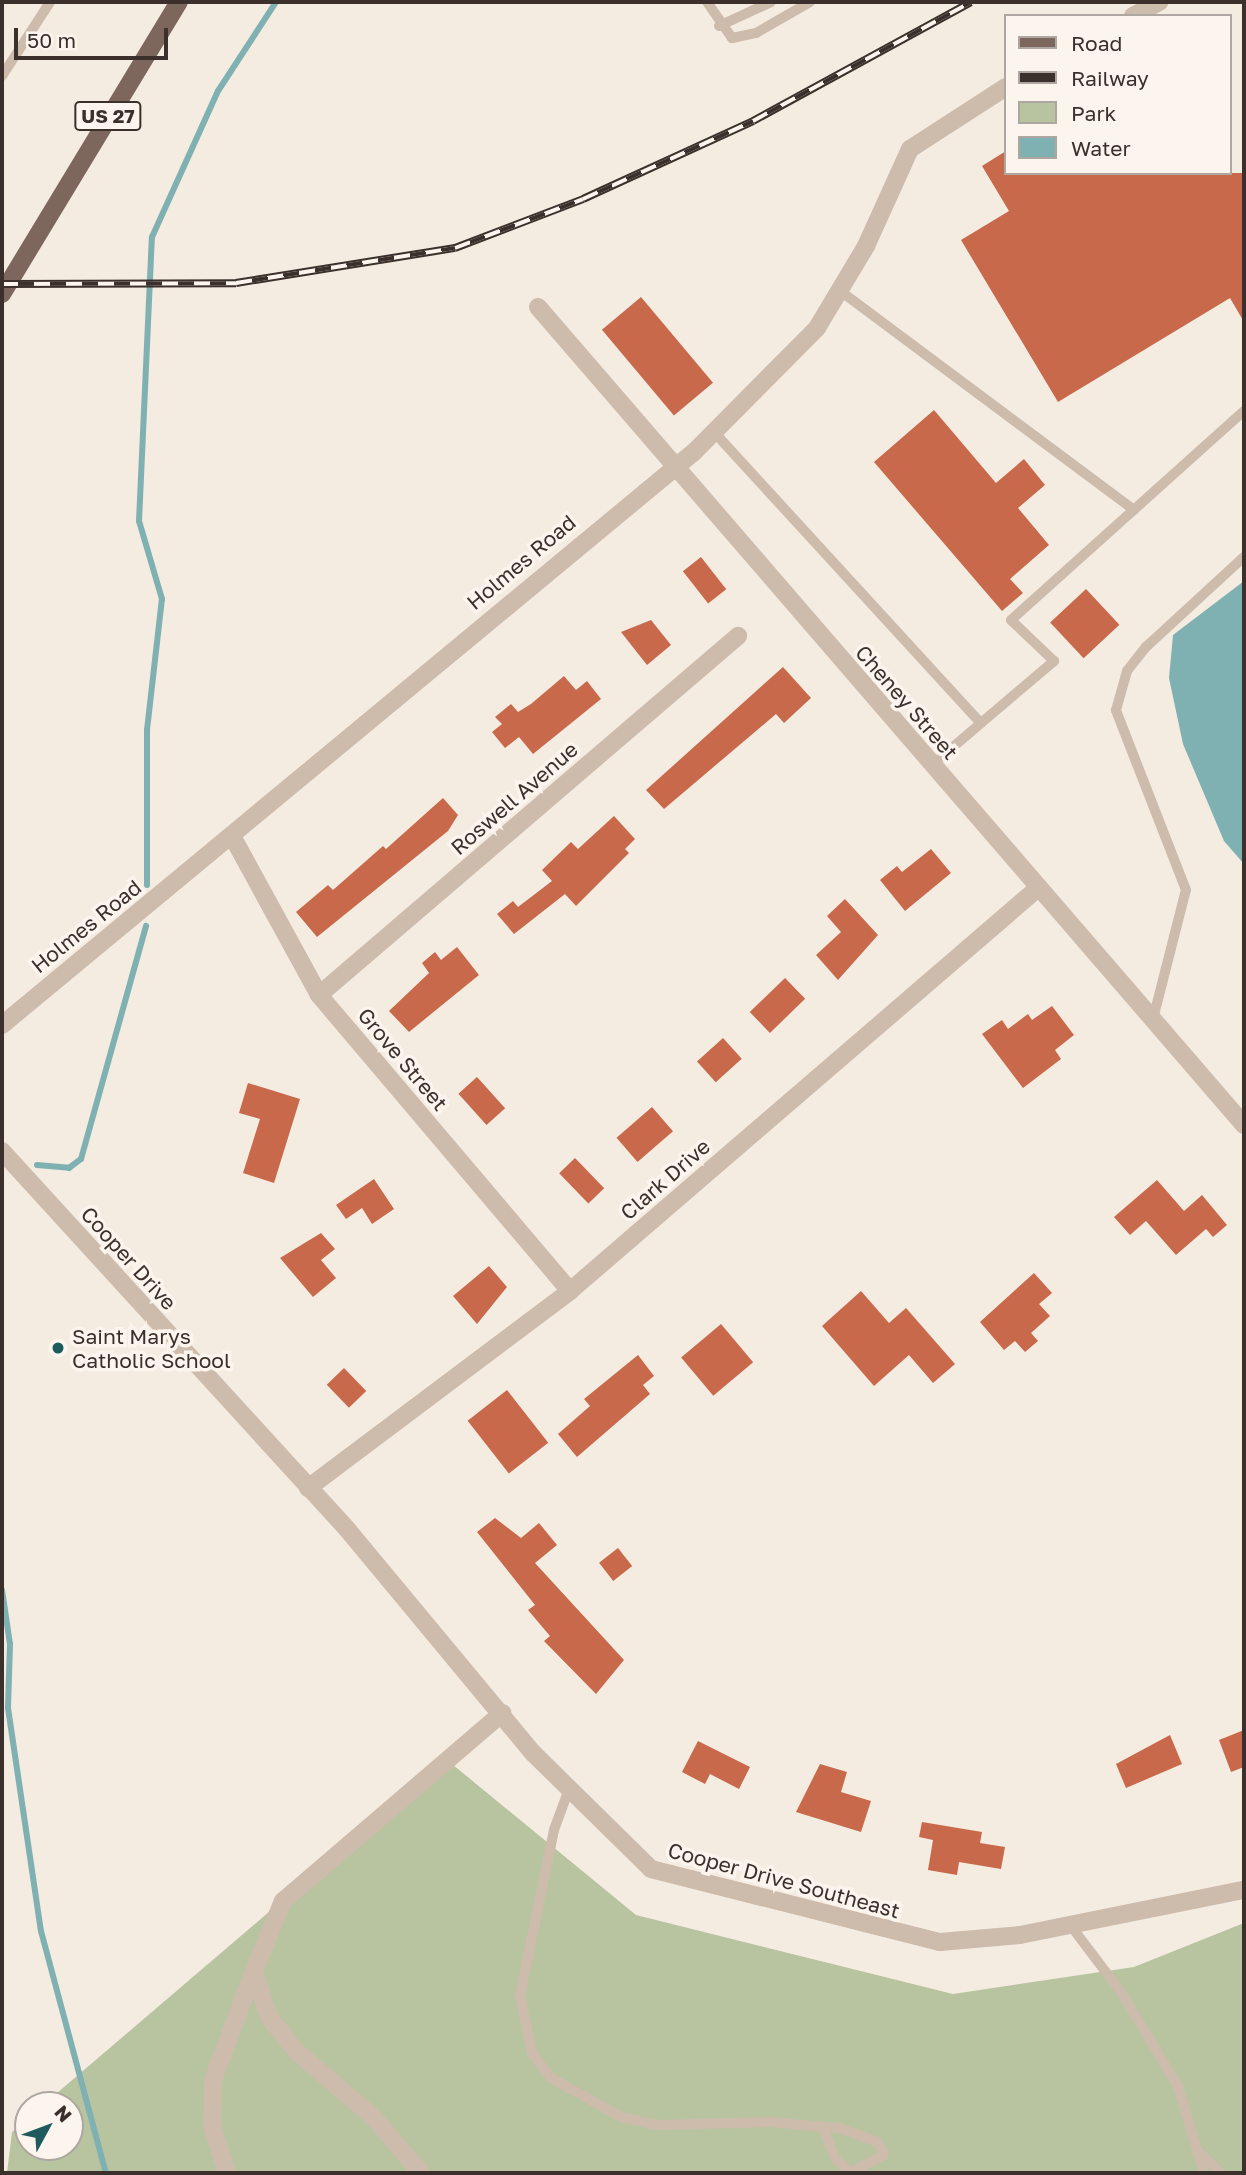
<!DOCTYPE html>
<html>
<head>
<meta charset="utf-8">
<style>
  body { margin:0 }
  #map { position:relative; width:1246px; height:2175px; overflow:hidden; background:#f4ebe1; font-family:"Golos Text",sans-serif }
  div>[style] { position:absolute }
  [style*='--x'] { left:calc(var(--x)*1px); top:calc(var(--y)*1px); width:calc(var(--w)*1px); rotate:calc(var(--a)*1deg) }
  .green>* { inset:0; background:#b8c4a0 }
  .water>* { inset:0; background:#7fb0b2 }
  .stream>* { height:6px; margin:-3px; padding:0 3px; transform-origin:3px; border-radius:3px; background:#7fb0b2 }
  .building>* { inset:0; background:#c8694b; transform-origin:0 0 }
  .service>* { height:10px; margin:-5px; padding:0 5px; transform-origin:5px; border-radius:5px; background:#cdbbac }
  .minor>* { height:18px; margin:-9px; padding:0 9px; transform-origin:9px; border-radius:9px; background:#cdbbac }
  .primary>* { height:18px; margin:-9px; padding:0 9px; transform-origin:9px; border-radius:9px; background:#7d675c }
  .rail>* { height:8px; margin-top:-4px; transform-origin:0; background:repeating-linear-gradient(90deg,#fbf5ee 0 16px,#3b302b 0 32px); box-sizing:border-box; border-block:2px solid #3b302b }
  .dots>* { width:19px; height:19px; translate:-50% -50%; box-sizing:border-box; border:4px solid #fbf5ee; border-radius:50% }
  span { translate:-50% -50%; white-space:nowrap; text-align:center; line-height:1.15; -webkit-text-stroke:7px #fbf5ee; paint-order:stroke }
  .shield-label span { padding:2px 5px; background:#fbf5ee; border:2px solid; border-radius:5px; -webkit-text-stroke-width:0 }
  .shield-label { font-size:19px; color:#3b302b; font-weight:700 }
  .street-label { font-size:21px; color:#3b302b }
  .poi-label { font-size:21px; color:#3b302b }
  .left { translate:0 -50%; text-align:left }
  .frame { position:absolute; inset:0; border:4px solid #3b302b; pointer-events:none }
  .legend { position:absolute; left:1004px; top:14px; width:228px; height:161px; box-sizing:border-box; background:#fbf5ee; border:2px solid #aea6a0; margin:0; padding:9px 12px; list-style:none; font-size:21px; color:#3b302b }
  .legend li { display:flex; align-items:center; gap:14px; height:35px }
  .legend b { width:35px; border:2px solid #aea6a0 }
  .north { position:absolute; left:14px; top:2091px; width:70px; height:70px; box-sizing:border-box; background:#fbf5ee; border:2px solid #aea6a0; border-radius:50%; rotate:49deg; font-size:19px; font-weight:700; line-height:28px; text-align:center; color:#3b302b }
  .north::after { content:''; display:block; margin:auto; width:24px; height:32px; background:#1f5a5e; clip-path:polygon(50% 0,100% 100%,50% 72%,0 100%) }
  .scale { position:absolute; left:14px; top:28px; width:154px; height:32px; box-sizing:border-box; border:4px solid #3b302b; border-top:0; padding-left:9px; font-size:21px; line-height:24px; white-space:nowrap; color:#3b302b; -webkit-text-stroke:5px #fbf5ee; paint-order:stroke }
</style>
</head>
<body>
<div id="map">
  <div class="green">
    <div style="clip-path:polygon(447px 1760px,636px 1915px,953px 1994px,1134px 1967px,1244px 1923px,1244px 2173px,7px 2173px,12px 2132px,28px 2118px,28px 2147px,70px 2147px,70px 2105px,43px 2105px)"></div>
  </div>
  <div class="water">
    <div style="clip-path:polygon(1244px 581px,1244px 864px,1224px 841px,1183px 744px,1169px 678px,1173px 635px)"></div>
  </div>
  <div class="stream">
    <div style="--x:147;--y:885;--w:155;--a:-90"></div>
    <div style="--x:147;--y:730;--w:132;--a:-83.5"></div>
    <div style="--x:162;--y:599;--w:81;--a:-106.4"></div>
    <div style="--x:139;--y:521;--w:284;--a:-87.4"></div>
    <div style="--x:152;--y:237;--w:160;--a:-65.7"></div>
    <div style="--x:218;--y:91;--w:106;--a:-56.9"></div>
    <div style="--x:37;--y:1165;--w:32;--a:5"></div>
    <div style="--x:69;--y:1168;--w:15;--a:-37"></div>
    <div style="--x:81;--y:1159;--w:242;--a:-74.4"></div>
    <div style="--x:2;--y:1590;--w:55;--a:81.6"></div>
    <div style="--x:10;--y:1644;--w:64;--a:91.8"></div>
    <div style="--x:8;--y:1708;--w:225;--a:81.6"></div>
    <div style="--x:41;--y:1931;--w:251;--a:75"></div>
  </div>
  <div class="building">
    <div style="clip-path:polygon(1006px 151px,1006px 173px,1244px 173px,1244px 322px,1230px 298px,1058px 402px,961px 240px,1009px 211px,982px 166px)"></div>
    <div style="left:641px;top:297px;width:112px;height:51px;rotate:50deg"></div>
    <div style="clip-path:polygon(934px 410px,996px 483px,1024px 459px,1045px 485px,1018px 508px,1049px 545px,1010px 579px,1023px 593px,1002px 611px,874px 462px)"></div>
    <div style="left:701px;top:557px;width:41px;height:23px;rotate:52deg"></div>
    <div style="left:1086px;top:589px;width:49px;height:49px;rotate:47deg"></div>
    <div style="clip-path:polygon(651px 620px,671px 645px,647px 665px,621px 632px)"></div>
    <div style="clip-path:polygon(783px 667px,811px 698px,784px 723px,776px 714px,664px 809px,646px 790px)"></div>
    <div style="clip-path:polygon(564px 676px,576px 690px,587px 681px,601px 699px,533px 754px,519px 737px,505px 748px,492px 732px,502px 724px,495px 717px,511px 704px,518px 712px,531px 704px)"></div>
    <div style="clip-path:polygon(443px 798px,458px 815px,448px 831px,317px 937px,296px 912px,328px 885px,333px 890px,383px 846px,386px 849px)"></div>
    <div style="clip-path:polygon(614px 816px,635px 839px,625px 849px,629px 853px,576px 906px,565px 894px,514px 934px,497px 914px,513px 901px,518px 907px,552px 881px,542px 870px,571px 842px,578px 849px)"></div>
    <div style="clip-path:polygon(931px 849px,951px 873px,905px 911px,880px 880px,897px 866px,902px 872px)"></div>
    <div style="clip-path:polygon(845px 899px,878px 935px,838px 980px,816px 955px,841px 932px,827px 916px)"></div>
    <div style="clip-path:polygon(457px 947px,479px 975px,409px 1032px,389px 1011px,429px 973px,422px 963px,435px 952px,441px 960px)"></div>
    <div style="left:785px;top:978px;width:29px;height:49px;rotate:46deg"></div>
    <div style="clip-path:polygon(1052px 1006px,1074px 1035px,1055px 1050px,1061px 1059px,1023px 1088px,982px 1034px,1002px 1020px,1008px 1029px,1028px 1014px,1032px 1020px)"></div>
    <div style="left:723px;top:1038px;width:28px;height:35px;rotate:48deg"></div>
    <div style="left:477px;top:1077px;width:42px;height:25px;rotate:48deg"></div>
    <div style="clip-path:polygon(248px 1083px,300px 1099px,274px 1183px,243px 1173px,260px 1119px,239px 1113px)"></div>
    <div style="left:652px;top:1107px;width:32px;height:47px;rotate:49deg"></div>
    <div style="left:575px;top:1158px;width:42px;height:22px;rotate:46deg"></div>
    <div style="clip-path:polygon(374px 1179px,394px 1209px,372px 1224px,362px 1208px,346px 1219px,336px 1205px)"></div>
    <div style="clip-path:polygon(1157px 1180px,1184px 1211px,1202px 1195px,1227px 1225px,1213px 1237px,1206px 1229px,1176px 1255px,1146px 1221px,1130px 1235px,1114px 1217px)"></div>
    <div style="clip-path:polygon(321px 1233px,335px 1249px,321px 1260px,336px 1278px,313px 1297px,280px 1258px)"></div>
    <div style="clip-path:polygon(489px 1266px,507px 1287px,477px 1324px,453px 1296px)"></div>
    <div style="clip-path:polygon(1034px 1273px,1052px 1293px,1039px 1304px,1050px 1316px,1031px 1333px,1038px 1341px,1025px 1352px,1015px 1341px,1004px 1350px,980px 1322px)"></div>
    <div style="clip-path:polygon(861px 1291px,889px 1323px,906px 1308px,955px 1364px,933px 1383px,909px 1355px,874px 1386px,822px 1326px)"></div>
    <div style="left:721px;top:1324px;width:50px;height:52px;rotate:50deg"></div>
    <div style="clip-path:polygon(638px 1355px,654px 1376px,643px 1385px,650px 1394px,577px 1457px,558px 1434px,590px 1406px,584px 1399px)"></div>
    <div style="left:344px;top:1368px;width:32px;height:24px;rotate:46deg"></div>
    <div style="left:507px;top:1390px;width:67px;height:50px;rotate:52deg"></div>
    <div style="clip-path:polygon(495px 1518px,521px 1538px,539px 1523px,557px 1545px,535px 1563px,624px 1660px,596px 1694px,544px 1641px,550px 1636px,528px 1610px,535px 1605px,477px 1532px)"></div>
    <div style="left:618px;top:1548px;width:23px;height:24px;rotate:52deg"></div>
    <div style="clip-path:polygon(1244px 1730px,1244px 1767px,1231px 1772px,1219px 1740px)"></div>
    <div style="clip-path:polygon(1170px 1735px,1182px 1764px,1126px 1788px,1116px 1764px)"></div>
    <div style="clip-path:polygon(698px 1741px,750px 1767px,739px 1789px,710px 1774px,705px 1784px,682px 1772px)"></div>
    <div style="clip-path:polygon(820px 1764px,847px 1772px,841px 1792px,871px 1801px,861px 1832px,796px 1812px)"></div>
    <div style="clip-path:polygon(922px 1822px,982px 1832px,980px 1843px,1005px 1847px,1001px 1869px,959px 1862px,957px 1875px,928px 1870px,933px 1840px,919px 1837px)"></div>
  </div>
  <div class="service">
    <div style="--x:707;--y:2;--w:44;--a:55.2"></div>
    <div style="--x:732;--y:38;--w:25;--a:-12"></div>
    <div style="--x:756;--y:33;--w:62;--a:-29.9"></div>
    <div style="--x:719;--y:26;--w:57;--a:-24.8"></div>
    <div style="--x:2;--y:76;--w:88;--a:-57"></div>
    <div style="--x:839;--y:290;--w:368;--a:36.7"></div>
    <div style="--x:713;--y:431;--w:396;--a:47.5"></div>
    <div style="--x:981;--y:723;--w:96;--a:-40.3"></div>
    <div style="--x:1054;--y:661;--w:59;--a:-136.4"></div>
    <div style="--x:1011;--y:620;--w:313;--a:-41.9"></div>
    <div style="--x:932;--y:765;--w:65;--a:-40.6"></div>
    <div style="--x:1153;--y:1019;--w:133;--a:-75.7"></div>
    <div style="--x:1186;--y:890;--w:193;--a:-111.3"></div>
    <div style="--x:1116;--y:710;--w:41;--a:-74.2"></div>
    <div style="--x:1127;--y:671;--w:31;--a:-52"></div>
    <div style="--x:1146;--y:647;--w:133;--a:-42.6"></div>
    <div style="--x:569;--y:1789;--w:44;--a:110.1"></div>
    <div style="--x:554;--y:1830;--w:168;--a:101.6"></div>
    <div style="--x:520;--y:1995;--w:59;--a:78.3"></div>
    <div style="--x:532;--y:2053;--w:31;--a:53"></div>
    <div style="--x:551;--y:2078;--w:81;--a:28.8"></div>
    <div style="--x:622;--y:2117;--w:36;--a:13"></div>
    <div style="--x:657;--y:2125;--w:115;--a:-1.5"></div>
    <div style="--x:772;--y:2122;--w:51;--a:5.6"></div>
    <div style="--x:823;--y:2127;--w:16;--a:4"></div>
    <div style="--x:839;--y:2128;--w:41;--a:19.7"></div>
    <div style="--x:878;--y:2142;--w:14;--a:65"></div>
    <div style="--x:884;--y:2155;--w:38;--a:153"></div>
    <div style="--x:850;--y:2172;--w:21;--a:-137"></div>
    <div style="--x:835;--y:2158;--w:33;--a:-111"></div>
    <div style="--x:1071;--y:1926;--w:83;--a:52.9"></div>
    <div style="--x:1121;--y:1992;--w:110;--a:58.8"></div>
    <div style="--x:1178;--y:2086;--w:67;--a:73.5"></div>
    <div style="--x:1204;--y:2173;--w:24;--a:-107"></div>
    <div style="--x:1197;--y:2150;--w:33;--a:44"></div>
  </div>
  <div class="minor">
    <div style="--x:1133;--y:16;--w:30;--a:-28"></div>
    <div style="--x:538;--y:307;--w:1081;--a:49.2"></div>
    <div style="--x:232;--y:836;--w:181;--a:61.3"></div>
    <div style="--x:319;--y:995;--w:388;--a:49.7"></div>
    <div style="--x:319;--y:995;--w:552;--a:-40.59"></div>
    <div style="--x:2;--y:1025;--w:900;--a:-39.63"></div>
    <div style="--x:695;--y:451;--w:173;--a:-45.2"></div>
    <div style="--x:817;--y:328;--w:96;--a:-59.1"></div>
    <div style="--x:866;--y:246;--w:107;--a:-65.6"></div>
    <div style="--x:910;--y:149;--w:114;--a:-32.9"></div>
    <div style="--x:2;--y:1151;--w:512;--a:47.61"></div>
    <div style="--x:347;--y:1529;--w:291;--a:50.3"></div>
    <div style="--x:533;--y:1753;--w:165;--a:44.5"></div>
    <div style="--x:651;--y:1869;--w:298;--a:14.2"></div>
    <div style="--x:940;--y:1942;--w:80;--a:-5"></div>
    <div style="--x:1020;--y:1935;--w:228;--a:-11.4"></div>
    <div style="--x:308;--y:1488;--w:328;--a:-36.9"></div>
    <div style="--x:570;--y:1291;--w:618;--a:-40.73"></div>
    <div style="--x:254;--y:1971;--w:76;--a:-67.5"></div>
    <div style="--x:283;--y:1901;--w:289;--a:-40.6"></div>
    <div style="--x:227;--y:2173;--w:50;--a:-107.4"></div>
    <div style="--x:212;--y:2125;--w:45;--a:-88.7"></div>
    <div style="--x:213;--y:2080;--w:116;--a:-69.4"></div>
    <div style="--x:254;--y:1971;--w:48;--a:71.9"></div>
    <div style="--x:269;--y:2017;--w:43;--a:51.5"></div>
    <div style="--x:296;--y:2051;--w:101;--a:40.6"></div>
    <div style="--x:373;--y:2117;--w:74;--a:49.4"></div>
  </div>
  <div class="primary">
    <div style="--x:2;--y:294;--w:341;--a:-58.8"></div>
  </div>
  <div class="rail">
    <div style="--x:2;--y:284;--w:234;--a:-0.2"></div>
    <div style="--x:236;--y:283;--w:222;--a:-9.1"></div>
    <div style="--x:455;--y:248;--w:137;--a:-20.9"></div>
    <div style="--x:583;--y:199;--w:187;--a:-24.6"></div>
    <div style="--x:753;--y:121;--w:248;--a:-28.6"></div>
  </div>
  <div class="dots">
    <div style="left:58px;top:1348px;background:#1f5a5e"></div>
  </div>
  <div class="shield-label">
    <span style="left:108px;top:116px">US 27</span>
  </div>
  <div class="street-label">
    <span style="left:521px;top:562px;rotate:-40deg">Holmes Road</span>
    <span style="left:907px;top:702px;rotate:49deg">Cheney Street</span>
    <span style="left:514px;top:798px;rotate:-41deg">Roswell Avenue</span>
    <span style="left:86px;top:926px;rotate:-39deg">Holmes Road</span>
    <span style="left:403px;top:1059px;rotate:50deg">Grove Street</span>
    <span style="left:665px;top:1179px;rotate:-41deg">Clark Drive</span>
    <span style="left:129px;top:1258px;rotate:48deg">Cooper Drive</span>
    <span style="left:784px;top:1880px;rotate:15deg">Cooper Drive Southeast</span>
  </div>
  <div class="poi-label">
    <span class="left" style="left:72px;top:1348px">Saint Marys<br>Catholic School</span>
  </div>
  <div class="frame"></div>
  <ul class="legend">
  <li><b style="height:9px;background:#7d675c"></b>Road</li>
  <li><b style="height:9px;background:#3b302b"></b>Railway</li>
  <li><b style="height:19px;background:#b8c4a0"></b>Park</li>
  <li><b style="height:19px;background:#7fb0b2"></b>Water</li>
  </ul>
  <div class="north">N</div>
  <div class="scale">50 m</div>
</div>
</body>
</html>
